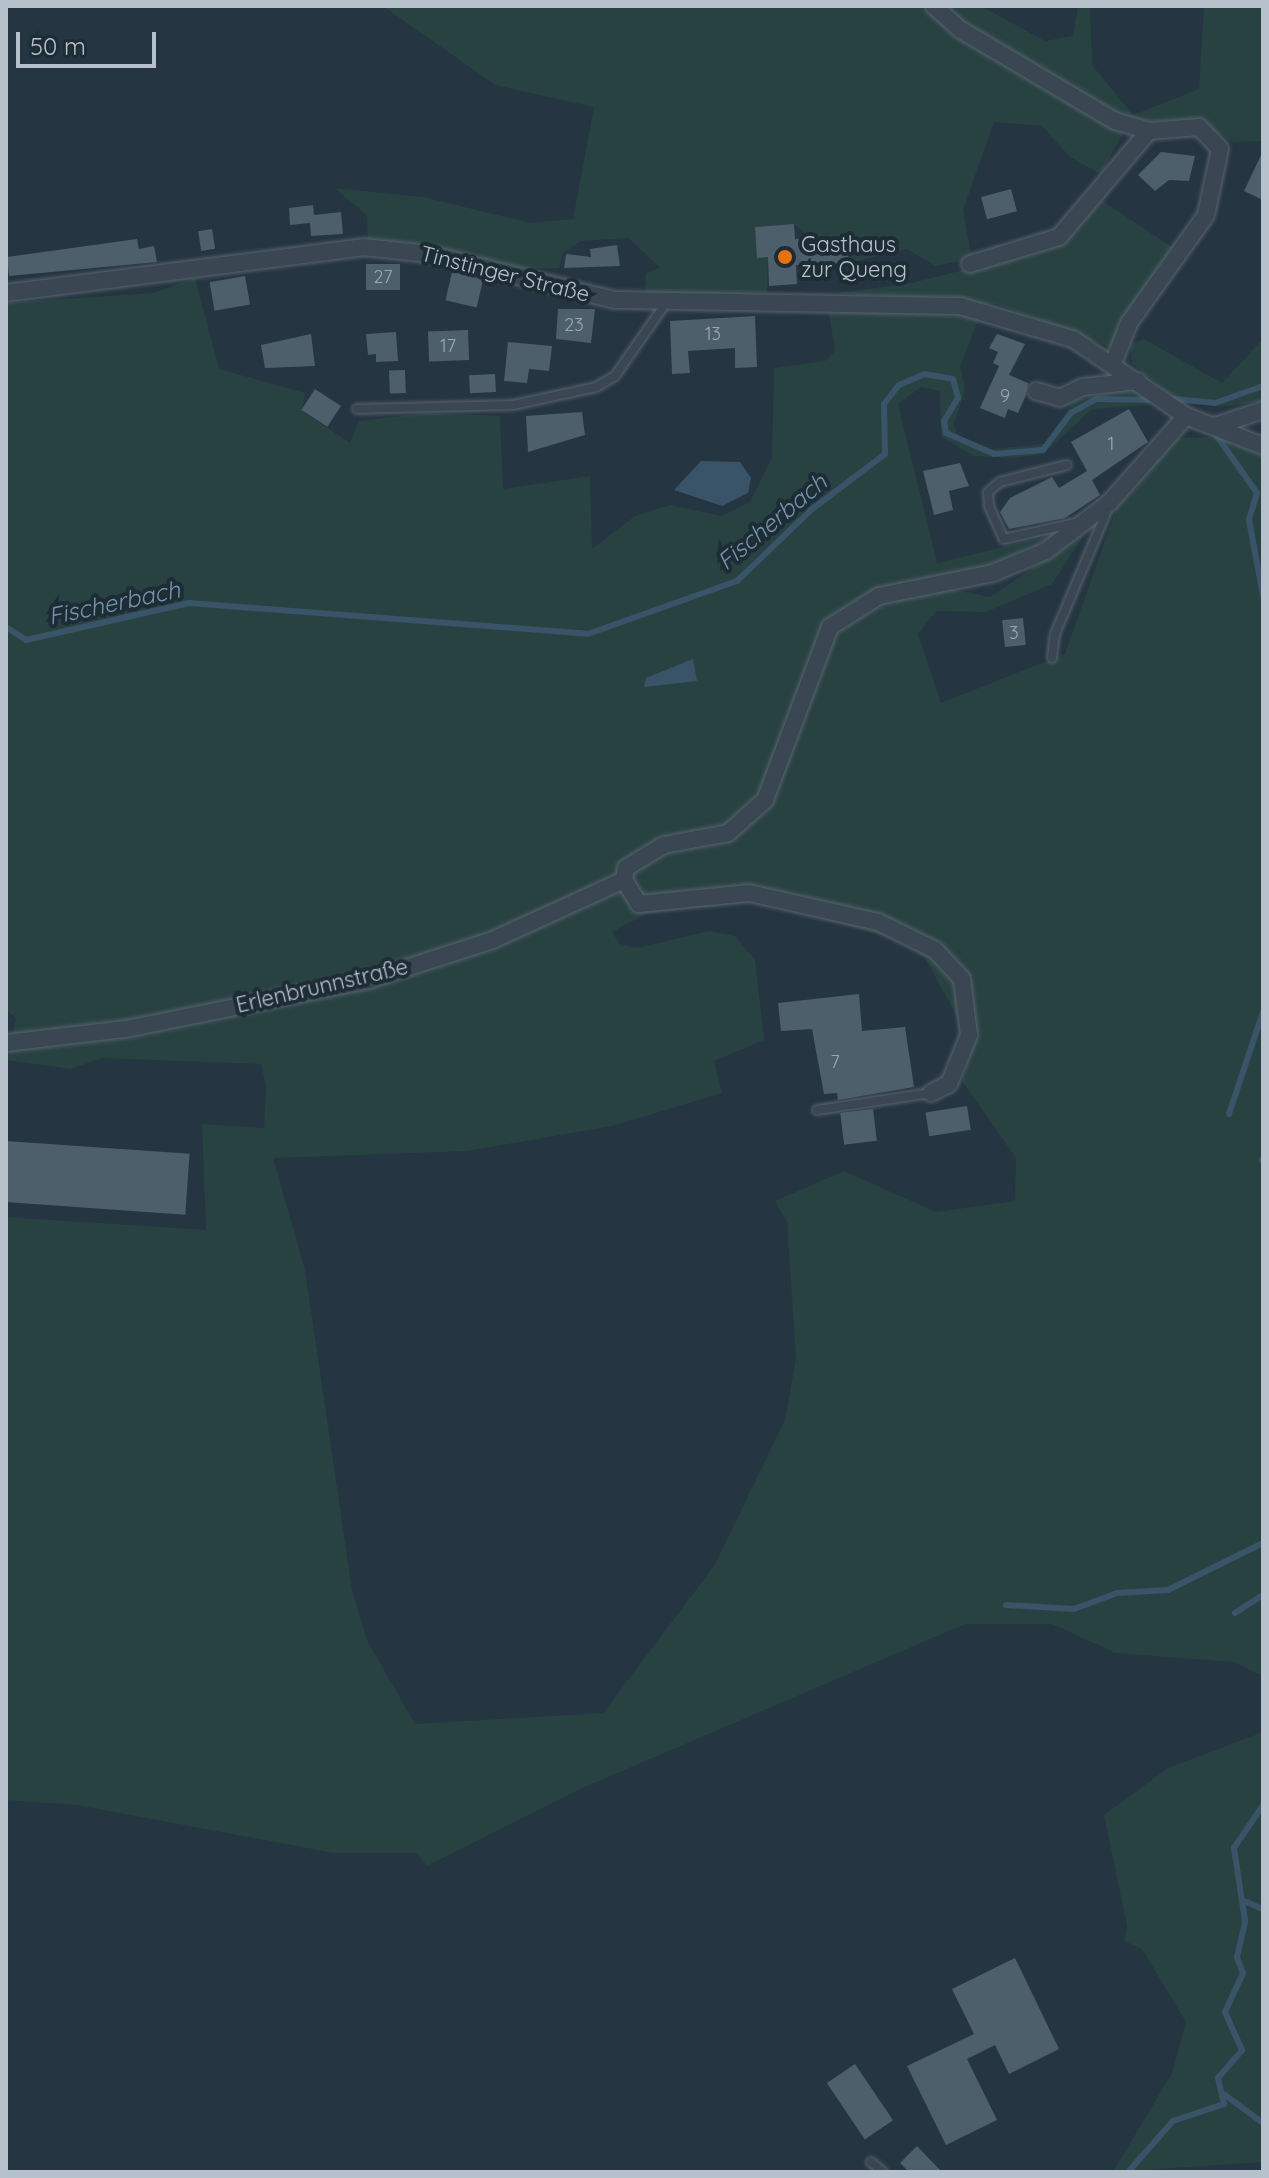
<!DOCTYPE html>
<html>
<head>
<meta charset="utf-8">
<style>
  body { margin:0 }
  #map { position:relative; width:1269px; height:2178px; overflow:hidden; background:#253541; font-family:Quicksand,sans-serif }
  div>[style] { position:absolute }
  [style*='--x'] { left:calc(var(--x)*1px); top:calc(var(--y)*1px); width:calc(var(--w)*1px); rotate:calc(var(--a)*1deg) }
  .green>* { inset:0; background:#284242 }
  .water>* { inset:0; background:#395468 }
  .stream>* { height:6px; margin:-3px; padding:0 3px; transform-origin:3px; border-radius:3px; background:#395468 }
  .building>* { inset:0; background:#4e5f6c; transform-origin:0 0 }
  .roads { filter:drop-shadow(0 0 2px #58646e) drop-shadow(0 0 2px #58646e) }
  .service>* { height:8px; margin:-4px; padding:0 4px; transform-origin:4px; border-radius:4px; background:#3a4651 }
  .minor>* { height:16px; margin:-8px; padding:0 8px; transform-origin:8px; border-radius:8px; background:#3a4651 }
  .dots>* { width:22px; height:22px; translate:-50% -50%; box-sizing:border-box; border:4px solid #1e2c36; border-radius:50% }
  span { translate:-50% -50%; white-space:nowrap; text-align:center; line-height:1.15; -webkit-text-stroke:8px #1e2c36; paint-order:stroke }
  .number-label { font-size:18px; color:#9da8b3 }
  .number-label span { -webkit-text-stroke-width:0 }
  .poi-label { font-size:22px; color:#b7c1cb }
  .left { translate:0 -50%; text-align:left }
  .street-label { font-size:22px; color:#b7c1cb }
  .water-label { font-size:24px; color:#7696ae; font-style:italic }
  .frame { position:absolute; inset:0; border:8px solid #b7c1cb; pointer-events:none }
  .scale { position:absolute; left:16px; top:32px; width:140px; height:36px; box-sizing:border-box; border:4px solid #b7c1cb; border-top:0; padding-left:10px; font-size:24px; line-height:28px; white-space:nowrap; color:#b7c1cb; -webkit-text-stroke:6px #1e2c36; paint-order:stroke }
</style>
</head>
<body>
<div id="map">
  <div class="green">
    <div style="clip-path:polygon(383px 6px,981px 6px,1045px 41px,1073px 36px,1078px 6px,1090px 6px,1092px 65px,1133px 115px,1199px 89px,1204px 6px,1263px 6px,1263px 141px,1233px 142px,1193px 121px,1130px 120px,1101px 174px,1070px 157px,1042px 126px,994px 122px,963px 210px,972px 259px,935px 266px,907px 249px,849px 263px,847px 237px,810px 238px,794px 224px,755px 227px,757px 257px,768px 257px,767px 292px,645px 295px,646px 273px,660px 268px,629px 238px,581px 241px,563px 253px,559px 268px,509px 268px,421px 244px,368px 242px,367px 215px,334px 188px,423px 197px,531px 223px,573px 219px,594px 107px,495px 85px)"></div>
    <div style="clip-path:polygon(1101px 200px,1178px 251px,1113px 348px,997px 304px,837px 293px,907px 284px,1052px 248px)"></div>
    <div style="clip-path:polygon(evenodd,195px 278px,219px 369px,305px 393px,302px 411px,350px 443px,359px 421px,426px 413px,500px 416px,503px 489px,590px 476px,592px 549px,635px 516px,670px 505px,722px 516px,750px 502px,772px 457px,774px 368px,825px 361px,835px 351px,828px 307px,942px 309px,979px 318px,960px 366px,965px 389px,954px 424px,957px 436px,992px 449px,1044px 444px,1075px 400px,1132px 388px,1151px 405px,1092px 409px,1043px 454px,1014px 458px,974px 456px,941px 437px,940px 391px,921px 387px,898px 404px,937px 563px,1061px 533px,983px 568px,913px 581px,990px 597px,1085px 533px,1052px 584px,986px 612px,936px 611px,918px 634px,941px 703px,1065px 654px,1117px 507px,1176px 438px,1222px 437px,1263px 456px,1263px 1676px,1233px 1662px,1116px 1653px,1052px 1624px,965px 1624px,578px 1790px,427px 1866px,417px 1853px,334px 1853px,77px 1805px,6px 1800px,6px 1217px,206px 1230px,202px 1124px,264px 1128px,266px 1086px,261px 1064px,101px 1058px,71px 1069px,7px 1060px,16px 1018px,6px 1010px,6px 303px,153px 293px,195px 278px,756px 901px,903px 941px,926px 960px,973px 1045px,962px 1081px,1016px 1158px,1015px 1201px,936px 1212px,844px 1171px,775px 1201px,787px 1222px,796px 1358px,785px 1420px,714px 1566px,603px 1713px,415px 1724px,367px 1640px,352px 1590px,305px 1270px,273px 1158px,467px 1151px,612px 1126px,722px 1093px,714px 1061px,764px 1040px,755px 960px,735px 936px,709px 931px,637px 948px,620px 944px,612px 932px,646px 914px,756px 901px)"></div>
    <div style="clip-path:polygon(1144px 339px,1222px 383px,1263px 339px,1263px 401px,1221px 407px,1177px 400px,1132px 363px,1130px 344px)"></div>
    <div style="clip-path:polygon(1263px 1732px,1263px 2162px,1113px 2172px,1172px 2073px,1186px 2022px,1142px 1949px,1124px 1941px,1127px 1926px,1104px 1815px,1168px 1768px)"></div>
  </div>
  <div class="water">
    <div style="clip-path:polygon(701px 461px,740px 462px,751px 478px,748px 493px,722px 506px,674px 490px)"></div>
    <div style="clip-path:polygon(693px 659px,697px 681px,644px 687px,646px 678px)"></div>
  </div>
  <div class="stream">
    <div style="--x:1166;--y:398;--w:49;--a:5.8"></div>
    <div style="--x:1215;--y:403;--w:51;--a:-19.5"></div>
    <div style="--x:1214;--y:432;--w:75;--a:54.8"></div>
    <div style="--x:1257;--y:493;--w:28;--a:107"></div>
    <div style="--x:1249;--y:520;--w:76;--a:79.4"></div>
    <div style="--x:6;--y:627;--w:24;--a:33"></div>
    <div style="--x:26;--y:640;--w:167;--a:-12.8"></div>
    <div style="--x:189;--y:603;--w:400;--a:4.4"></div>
    <div style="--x:588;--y:634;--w:158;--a:-19.6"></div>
    <div style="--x:737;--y:581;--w:103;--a:-43.8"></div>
    <div style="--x:811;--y:510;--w:93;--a:-37.1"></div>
    <div style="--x:885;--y:454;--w:50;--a:-91.1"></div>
    <div style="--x:884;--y:404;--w:24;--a:-52"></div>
    <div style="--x:899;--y:385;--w:28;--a:-23"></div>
    <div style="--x:925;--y:374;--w:28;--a:10"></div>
    <div style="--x:953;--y:379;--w:20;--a:75"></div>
    <div style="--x:958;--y:398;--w:27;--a:121"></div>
    <div style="--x:944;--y:421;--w:12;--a:81"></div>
    <div style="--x:946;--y:433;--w:52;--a:23.6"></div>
    <div style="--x:994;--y:454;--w:49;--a:-4.7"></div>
    <div style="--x:1043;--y:450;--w:46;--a:-52.9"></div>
    <div style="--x:1071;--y:413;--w:29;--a:-29"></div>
    <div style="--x:1096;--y:399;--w:59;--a:1"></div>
    <div style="--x:1229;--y:1114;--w:108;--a:-71.6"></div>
    <div style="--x:1262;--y:1160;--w:1;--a:0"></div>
    <div style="--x:1006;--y:1605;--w:68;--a:3.4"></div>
    <div style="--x:1074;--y:1609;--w:46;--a:-20.4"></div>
    <div style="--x:1117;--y:1593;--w:51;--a:-3.4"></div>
    <div style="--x:1168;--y:1590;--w:106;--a:-26.3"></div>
    <div style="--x:1235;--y:1613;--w:33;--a:-33"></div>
    <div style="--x:1244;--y:1901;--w:21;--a:23"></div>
    <div style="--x:1225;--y:2095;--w:47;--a:36.4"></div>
    <div style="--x:1128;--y:2172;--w:68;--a:-48.6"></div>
    <div style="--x:1173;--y:2121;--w:54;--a:-18.4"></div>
    <div style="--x:1224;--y:2104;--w:27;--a:-103"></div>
    <div style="--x:1218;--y:2078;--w:37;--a:-49"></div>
    <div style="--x:1242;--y:2050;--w:42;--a:-114.1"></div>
    <div style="--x:1225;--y:2012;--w:43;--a:-65.2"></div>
    <div style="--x:1243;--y:1973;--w:17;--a:-111"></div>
    <div style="--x:1237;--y:1957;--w:37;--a:-77"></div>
    <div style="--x:1245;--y:1921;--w:74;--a:-98.6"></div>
    <div style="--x:1234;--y:1848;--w:52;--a:-56"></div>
  </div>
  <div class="building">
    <div style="clip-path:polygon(1263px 151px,1263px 200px,1244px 191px)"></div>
    <div style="clip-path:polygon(1161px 152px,1195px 156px,1189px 181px,1169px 180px,1155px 191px,1138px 175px)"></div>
    <div style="left:1011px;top:189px;width:23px;height:31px;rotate:75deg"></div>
    <div style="clip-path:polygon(313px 205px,314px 215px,341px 212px,343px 234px,311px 236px,310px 223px,290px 225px,289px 208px)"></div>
    <div style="clip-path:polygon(794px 224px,795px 239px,847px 237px,849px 263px,796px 265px,797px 284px,769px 286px,768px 257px,757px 258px,755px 227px)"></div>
    <div style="left:212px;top:229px;width:20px;height:14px;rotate:81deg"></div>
    <div style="clip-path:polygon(137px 239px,139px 249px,154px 246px,157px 262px,9px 276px,7px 257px)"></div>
    <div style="clip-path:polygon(617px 245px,620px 266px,564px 268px,566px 254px,591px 257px,590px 249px)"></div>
    <div style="left:366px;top:264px;width:34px;height:26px"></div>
    <div style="left:452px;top:272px;width:32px;height:29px;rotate:13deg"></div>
    <div style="left:245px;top:276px;width:29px;height:36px;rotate:80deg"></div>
    <div style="clip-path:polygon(558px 309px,595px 309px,591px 343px,556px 339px)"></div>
    <div style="clip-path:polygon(755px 316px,757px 367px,735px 368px,735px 348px,688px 351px,690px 373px,672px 374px,670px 321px)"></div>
    <div style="left:468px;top:330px;width:30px;height:40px;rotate:88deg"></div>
    <div style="clip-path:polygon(396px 332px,398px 361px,376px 362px,376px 354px,368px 355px,366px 334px)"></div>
    <div style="clip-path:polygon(311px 334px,315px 366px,265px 368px,261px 345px)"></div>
    <div style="clip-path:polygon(997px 334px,1025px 344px,1009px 375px,1028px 383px,1026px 395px,1018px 413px,1008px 409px,1005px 418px,980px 408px,999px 366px,993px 363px,998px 352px,989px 348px)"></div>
    <div style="clip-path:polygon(508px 342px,552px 346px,549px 371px,529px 369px,527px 383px,504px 381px)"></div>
    <div style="left:405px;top:370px;width:23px;height:16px;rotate:88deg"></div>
    <div style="left:495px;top:374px;width:18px;height:26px;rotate:87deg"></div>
    <div style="left:315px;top:389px;width:31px;height:25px;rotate:33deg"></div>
    <div style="clip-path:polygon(1129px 409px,1148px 442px,1092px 480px,1100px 495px,1065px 518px,1009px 529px,1000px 512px,1010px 498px,1052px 477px,1059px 488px,1087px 471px,1071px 442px)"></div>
    <div style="clip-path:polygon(582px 412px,585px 435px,528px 452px,526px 416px)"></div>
    <div style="clip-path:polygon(960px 463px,969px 486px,949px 491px,953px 510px,934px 515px,923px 471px)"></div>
    <div style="left:1023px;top:618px;width:27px;height:21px;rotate:84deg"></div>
    <div style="clip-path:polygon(859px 994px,862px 1031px,905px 1027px,914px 1087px,838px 1100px,837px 1093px,824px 1094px,812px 1029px,781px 1031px,778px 1003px)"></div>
    <div style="left:967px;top:1106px;width:24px;height:42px;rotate:81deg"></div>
    <div style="left:873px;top:1109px;width:32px;height:33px;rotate:83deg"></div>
    <div style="left:6px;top:1141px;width:184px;height:61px;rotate:4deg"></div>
    <div style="clip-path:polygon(1015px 1958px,1059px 2049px,1009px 2074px,995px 2045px,967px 2059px,997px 2120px,946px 2145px,907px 2066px,974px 2034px,952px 1989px)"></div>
    <div style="left:855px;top:2064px;width:68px;height:34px;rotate:56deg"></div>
    <div style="clip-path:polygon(917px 2146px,942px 2172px,909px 2172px,900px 2163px)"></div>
  </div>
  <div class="roads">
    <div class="service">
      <div style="--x:357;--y:409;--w:156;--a:-1.5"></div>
      <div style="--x:513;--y:405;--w:85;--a:-12.2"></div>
      <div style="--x:596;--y:387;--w:22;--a:-30"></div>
      <div style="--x:615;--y:376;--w:89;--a:-55.1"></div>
      <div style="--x:1067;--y:465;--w:69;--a:165.8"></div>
      <div style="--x:1000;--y:482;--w:16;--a:140"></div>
      <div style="--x:988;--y:492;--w:14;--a:86"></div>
      <div style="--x:989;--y:506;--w:36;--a:66"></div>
      <div style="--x:1004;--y:539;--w:73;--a:-12.7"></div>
      <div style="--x:1052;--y:658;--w:24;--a:-83"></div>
      <div style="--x:1055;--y:634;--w:139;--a:-67.1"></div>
      <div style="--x:817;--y:1110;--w:115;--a:-8.5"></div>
      <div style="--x:871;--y:2162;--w:16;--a:40"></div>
    </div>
    <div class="minor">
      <div style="--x:934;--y:6;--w:36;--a:42"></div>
      <div style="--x:961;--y:30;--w:179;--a:30.6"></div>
      <div style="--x:1115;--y:121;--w:35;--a:16"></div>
      <div style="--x:1149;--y:131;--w:50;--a:-4.6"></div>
      <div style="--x:1199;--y:127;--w:30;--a:46"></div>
      <div style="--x:1220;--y:149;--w:67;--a:102"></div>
      <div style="--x:1206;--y:215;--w:133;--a:125.5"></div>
      <div style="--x:1129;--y:323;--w:41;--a:111.5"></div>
      <div style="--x:970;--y:264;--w:93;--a:-16.9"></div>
      <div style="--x:1059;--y:237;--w:139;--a:-49.7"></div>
      <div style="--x:6;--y:293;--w:360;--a:-7.3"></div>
      <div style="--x:363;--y:247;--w:67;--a:6"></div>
      <div style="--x:430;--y:254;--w:191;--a:14"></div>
      <div style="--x:615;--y:300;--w:345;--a:1"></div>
      <div style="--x:960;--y:306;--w:118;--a:16.3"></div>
      <div style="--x:1073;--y:339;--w:137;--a:34.3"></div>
      <div style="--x:1186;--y:416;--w:83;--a:21.3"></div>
      <div style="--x:1036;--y:391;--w:25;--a:16"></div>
      <div style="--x:1060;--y:398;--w:25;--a:-26"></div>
      <div style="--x:1083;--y:387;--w:55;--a:-6.2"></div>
      <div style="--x:1215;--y:426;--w:51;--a:-18.4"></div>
      <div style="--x:6;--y:1043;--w:121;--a:-6.7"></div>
      <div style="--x:126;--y:1029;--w:248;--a:-11.4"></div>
      <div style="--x:369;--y:980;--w:130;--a:-17.9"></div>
      <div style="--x:493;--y:940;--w:144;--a:-24.6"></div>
      <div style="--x:931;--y:1093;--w:20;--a:-27"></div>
      <div style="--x:949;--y:1084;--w:53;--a:-67.8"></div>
      <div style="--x:969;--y:1035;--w:56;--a:-97.1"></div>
      <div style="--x:962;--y:979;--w:40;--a:-133"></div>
      <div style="--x:935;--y:950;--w:64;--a:-153.8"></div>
      <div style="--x:878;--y:922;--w:132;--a:-167.3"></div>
      <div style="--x:749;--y:893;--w:111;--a:174.3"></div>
      <div style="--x:639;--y:904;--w:28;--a:-122"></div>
      <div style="--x:624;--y:880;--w:12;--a:-81"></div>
      <div style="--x:626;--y:868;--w:44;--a:-31.2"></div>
      <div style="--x:664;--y:845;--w:65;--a:-10.6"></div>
      <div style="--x:728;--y:833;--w:50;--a:-41.7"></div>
      <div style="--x:765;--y:800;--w:185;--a:-69.4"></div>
      <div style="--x:830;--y:627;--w:58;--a:-32.3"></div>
      <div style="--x:879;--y:596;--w:116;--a:-11.4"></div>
      <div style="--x:993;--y:573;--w:57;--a:-22.5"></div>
      <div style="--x:1046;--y:551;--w:81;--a:-37.4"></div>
      <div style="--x:1110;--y:502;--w:115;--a:-48.5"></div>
    </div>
  </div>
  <div class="dots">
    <div style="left:785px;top:257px;background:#e8710a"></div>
  </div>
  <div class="number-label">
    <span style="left:383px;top:277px">27</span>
    <span style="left:574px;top:325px">23</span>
    <span style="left:713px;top:334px">13</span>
    <span style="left:448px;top:346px">17</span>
    <span style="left:1005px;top:396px">9</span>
    <span style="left:1111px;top:444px">1</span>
    <span style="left:1014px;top:633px">3</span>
    <span style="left:835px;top:1062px">7</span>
  </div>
  <div class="poi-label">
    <span class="left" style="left:801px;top:257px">Gasthaus<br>zur Queng</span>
  </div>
  <div class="street-label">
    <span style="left:505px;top:274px;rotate:14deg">Tinstinger Straße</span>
    <span style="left:322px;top:986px;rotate:-13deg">Erlenbrunnstraße</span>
  </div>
  <div class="water-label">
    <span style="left:772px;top:522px;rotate:-40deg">Fischerbach</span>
    <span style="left:114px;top:603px;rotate:-12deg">Fischerbach</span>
  </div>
  <div class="frame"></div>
  <div class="scale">50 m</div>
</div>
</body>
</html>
